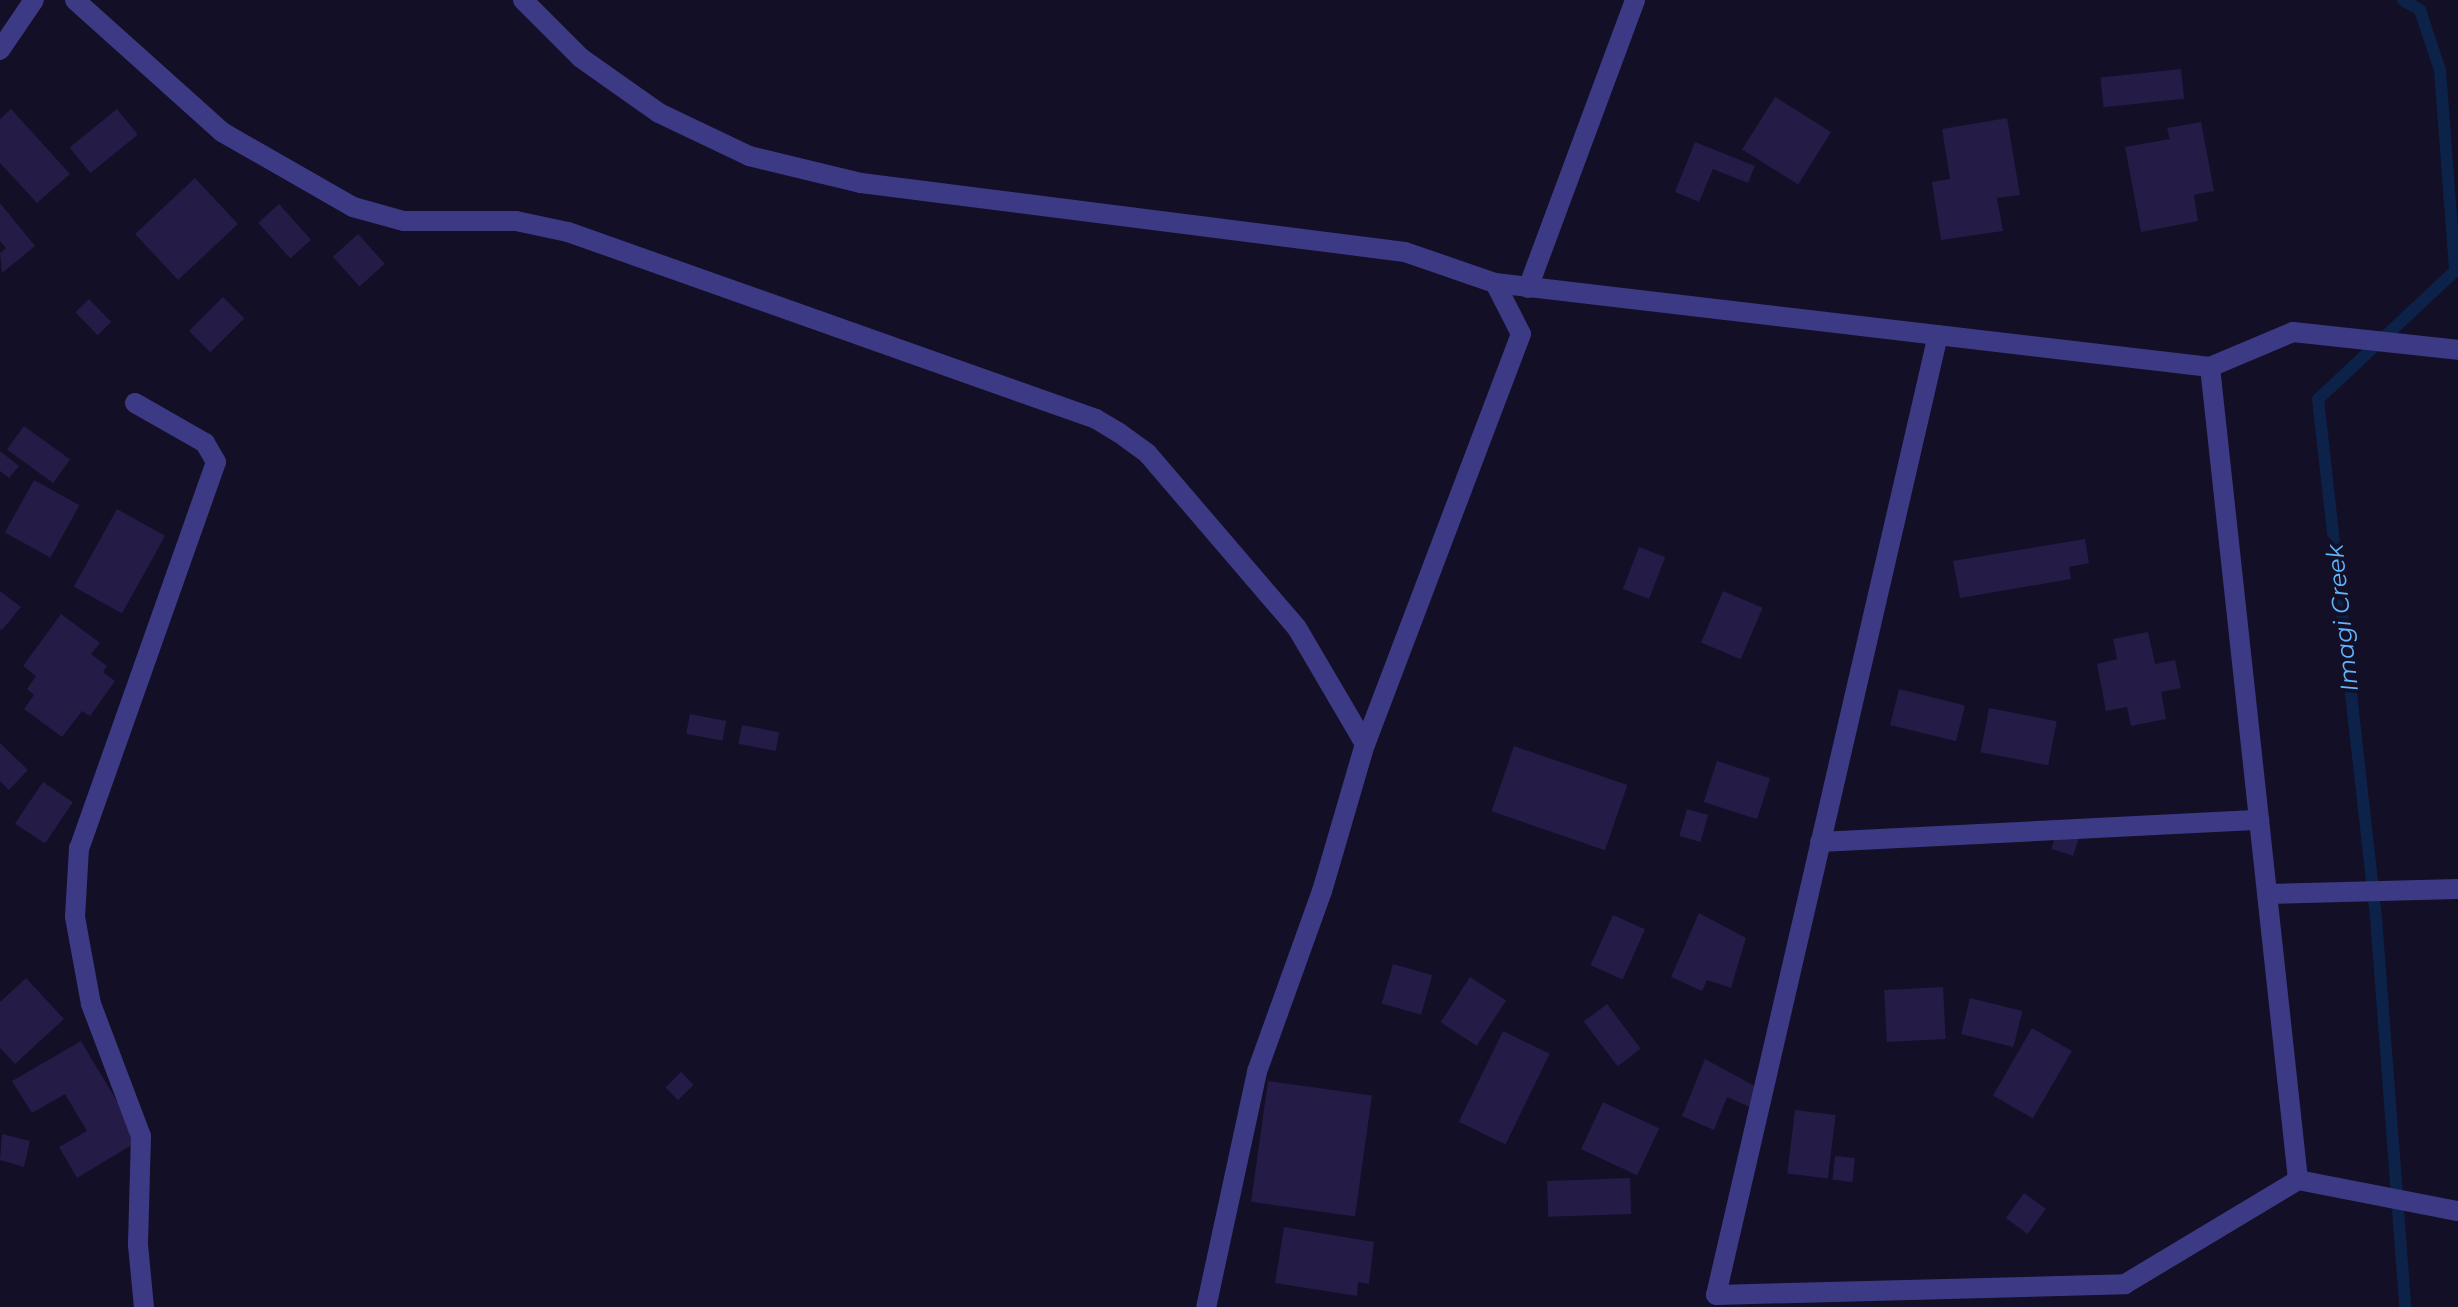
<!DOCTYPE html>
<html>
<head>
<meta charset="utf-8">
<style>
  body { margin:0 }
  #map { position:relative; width:2458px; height:1307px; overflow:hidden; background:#130f26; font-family:Montserrat,sans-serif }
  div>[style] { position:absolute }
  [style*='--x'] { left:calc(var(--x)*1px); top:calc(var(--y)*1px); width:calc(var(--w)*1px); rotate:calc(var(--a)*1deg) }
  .stream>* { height:12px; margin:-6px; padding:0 6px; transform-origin:6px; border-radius:6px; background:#0c2248 }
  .building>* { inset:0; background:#241b47; transform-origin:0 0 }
  .street>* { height:20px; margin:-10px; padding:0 10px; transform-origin:10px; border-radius:10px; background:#3d3a85 }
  span { translate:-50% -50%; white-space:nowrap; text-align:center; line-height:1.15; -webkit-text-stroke:8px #130f26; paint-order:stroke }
  .water-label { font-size:24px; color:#62b6ff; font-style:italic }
</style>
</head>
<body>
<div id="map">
  <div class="stream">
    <div style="--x:2403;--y:0;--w:20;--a:30"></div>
    <div style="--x:2420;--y:10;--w:63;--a:71.6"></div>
    <div style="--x:2440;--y:70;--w:202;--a:85.7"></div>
    <div style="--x:2455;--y:271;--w:187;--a:136.9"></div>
    <div style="--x:2318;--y:399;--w:521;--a:83.61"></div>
    <div style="--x:2376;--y:917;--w:391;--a:85.7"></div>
  </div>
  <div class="building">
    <div style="left:2181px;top:69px;width:30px;height:81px;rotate:84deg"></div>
    <div style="left:1775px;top:97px;width:66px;height:62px;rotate:32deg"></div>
    <div style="clip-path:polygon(11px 109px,70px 174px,37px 203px,0 163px,0 119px)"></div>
    <div style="left:117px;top:109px;width:33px;height:61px;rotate:51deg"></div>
    <div style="clip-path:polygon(2007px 118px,2020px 195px,1997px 198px,2003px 231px,1941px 240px,1932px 182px,1950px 179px,1942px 129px)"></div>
    <div style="clip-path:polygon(2201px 122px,2214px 191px,2194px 195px,2198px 221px,2141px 232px,2125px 147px,2170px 139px,2167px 128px)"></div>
    <div style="clip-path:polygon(1695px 142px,1755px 166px,1748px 183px,1713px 169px,1699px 202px,1675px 192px)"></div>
    <div style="left:195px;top:178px;width:63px;height:82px;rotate:47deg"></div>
    <div style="clip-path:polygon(0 203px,35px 246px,2px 273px,0 253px,6px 248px,0 241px)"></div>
    <div style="left:279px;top:204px;width:48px;height:28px;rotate:48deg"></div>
    <div style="left:358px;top:234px;width:40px;height:34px;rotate:48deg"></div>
    <div style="left:223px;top:297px;width:30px;height:48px;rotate:45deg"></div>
    <div style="left:89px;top:299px;width:32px;height:19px;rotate:46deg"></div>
    <div style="left:24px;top:426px;width:57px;height:29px;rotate:36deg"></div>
    <div style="clip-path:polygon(0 451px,19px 466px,9px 478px,0 471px)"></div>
    <div style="left:34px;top:480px;width:52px;height:60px;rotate:29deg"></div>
    <div style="left:117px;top:509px;width:55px;height:89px;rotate:29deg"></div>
    <div style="clip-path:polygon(2085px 539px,2089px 563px,2069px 567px,2071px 579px,1960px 598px,1953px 561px)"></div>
    <div style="left:1639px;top:547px;width:28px;height:45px;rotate:21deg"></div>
    <div style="clip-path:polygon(0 591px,21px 607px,2px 630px,0 629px)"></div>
    <div style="left:1723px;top:591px;width:43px;height:56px;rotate:23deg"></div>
    <div style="clip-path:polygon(61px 614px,100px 643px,91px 654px,107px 666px,103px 672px,115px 681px,90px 716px,82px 711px,62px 737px,24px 709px,34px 695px,27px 689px,36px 676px,23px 666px)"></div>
    <div style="clip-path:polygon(2148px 632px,2155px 664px,2175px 660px,2181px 688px,2161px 692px,2166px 719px,2131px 726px,2127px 707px,2106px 711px,2097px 664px,2117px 659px,2113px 639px)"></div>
    <div style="left:1899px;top:689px;width:68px;height:37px;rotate:14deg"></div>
    <div style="left:1989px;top:708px;width:69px;height:45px;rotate:11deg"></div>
    <div style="left:690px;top:714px;width:37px;height:20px;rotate:11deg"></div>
    <div style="left:742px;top:725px;width:38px;height:19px;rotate:11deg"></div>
    <div style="clip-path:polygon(0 743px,28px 770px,9px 790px,0 781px)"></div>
    <div style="left:1514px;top:746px;width:120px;height:69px;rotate:19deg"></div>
    <div style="left:1717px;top:761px;width:56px;height:43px;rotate:18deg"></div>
    <div style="left:43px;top:782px;width:36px;height:50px;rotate:34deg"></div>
    <div style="left:1687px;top:809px;width:22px;height:28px;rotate:16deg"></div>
    <div style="left:2059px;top:825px;width:23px;height:25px;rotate:18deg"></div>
    <div style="clip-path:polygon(1699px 913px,1746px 938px,1731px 988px,1707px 980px,1702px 991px,1671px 977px)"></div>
    <div style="left:1613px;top:915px;width:35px;height:55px;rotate:24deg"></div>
    <div style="left:1393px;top:964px;width:41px;height:41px;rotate:16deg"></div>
    <div style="left:1470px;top:977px;width:43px;height:54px;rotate:33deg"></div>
    <div style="clip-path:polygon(26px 978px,64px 1019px,15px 1064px,0 1048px,0 1002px)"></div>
    <div style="left:1943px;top:987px;width:52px;height:59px;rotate:87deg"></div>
    <div style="left:1970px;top:998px;width:54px;height:37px;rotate:14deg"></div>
    <div style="left:1607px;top:1004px;width:56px;height:29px;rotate:53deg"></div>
    <div style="left:2032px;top:1028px;width:46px;height:78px;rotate:30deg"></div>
    <div style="left:1503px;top:1031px;width:52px;height:101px;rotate:26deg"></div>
    <div style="clip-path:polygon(81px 1041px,140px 1140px,77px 1178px,59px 1147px,87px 1131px,65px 1094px,32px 1113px,12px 1081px)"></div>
    <div style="clip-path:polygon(1705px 1059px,1762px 1090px,1754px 1109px,1727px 1097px,1714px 1130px,1682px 1116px)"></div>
    <div style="left:681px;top:1072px;width:18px;height:22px;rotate:45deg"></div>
    <div style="left:1268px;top:1081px;width:105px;height:122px;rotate:8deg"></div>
    <div style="left:1603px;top:1102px;width:62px;height:52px;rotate:25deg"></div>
    <div style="left:1795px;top:1110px;width:41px;height:64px;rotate:7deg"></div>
    <div style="clip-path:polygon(2px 1134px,30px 1141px,24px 1167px,0 1160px)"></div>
    <div style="left:1835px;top:1156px;width:20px;height:24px;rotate:6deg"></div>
    <div style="left:1630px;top:1178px;width:36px;height:83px;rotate:88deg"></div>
    <div style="left:2024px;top:1193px;width:27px;height:31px;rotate:36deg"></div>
    <div style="clip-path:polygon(1284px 1227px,1374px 1242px,1369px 1284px,1358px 1282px,1357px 1296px,1275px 1283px)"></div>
  </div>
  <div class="street">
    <div style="--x:75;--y:0;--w:198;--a:41.9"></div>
    <div style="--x:222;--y:132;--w:151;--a:29.8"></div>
    <div style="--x:353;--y:207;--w:53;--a:15.4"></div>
    <div style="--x:404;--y:221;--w:112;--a:0"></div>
    <div style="--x:516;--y:221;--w:53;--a:11.9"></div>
    <div style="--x:568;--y:232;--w:560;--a:19.5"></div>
    <div style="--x:1096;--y:419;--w:26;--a:31"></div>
    <div style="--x:1118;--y:432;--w:36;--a:36"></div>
    <div style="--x:1147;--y:453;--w:230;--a:49.4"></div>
    <div style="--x:1297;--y:628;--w:134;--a:59.6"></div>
    <div style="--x:523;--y:0;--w:82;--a:45"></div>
    <div style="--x:581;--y:58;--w:95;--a:35.2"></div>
    <div style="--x:659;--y:113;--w:100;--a:25.5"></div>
    <div style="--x:749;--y:156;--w:115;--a:13.6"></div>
    <div style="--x:861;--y:183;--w:548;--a:7.23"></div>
    <div style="--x:1405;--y:252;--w:95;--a:19"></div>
    <div style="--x:1495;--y:283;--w:57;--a:63"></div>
    <div style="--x:1521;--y:334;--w:439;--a:110.8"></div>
    <div style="--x:1365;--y:744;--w:153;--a:106.3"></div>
    <div style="--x:1322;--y:891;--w:192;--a:109.8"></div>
    <div style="--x:1257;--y:1072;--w:240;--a:102.2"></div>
    <div style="--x:0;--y:50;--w:60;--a:-55.8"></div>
    <div style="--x:1495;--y:283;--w:720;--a:6.7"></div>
    <div style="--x:2210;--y:367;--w:90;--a:-22.9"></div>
    <div style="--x:2293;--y:332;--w:166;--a:6.2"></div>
    <div style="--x:1528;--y:288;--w:307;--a:-69.6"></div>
    <div style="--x:1938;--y:335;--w:985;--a:103.02"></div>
    <div style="--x:1716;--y:1295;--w:409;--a:-1.5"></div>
    <div style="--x:2125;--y:1284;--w:202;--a:-31"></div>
    <div style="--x:2298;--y:1180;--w:163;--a:11"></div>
    <div style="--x:2210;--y:367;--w:818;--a:83.82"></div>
    <div style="--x:135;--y:403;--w:81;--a:29.7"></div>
    <div style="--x:205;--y:443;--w:22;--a:60"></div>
    <div style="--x:216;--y:462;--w:410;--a:109.5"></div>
    <div style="--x:79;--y:848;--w:69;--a:93.3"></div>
    <div style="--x:75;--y:917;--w:88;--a:79.6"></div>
    <div style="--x:91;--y:1004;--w:141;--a:69.3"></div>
    <div style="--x:141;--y:1136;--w:109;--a:91.6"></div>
    <div style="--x:138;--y:1245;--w:62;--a:84.5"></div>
    <div style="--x:1820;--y:842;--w:440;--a:-2.9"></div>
    <div style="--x:2267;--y:894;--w:191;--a:-1.5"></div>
  </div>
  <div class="water-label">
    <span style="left:2342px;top:618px;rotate:-96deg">Imagi Creek</span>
  </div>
</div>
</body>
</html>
